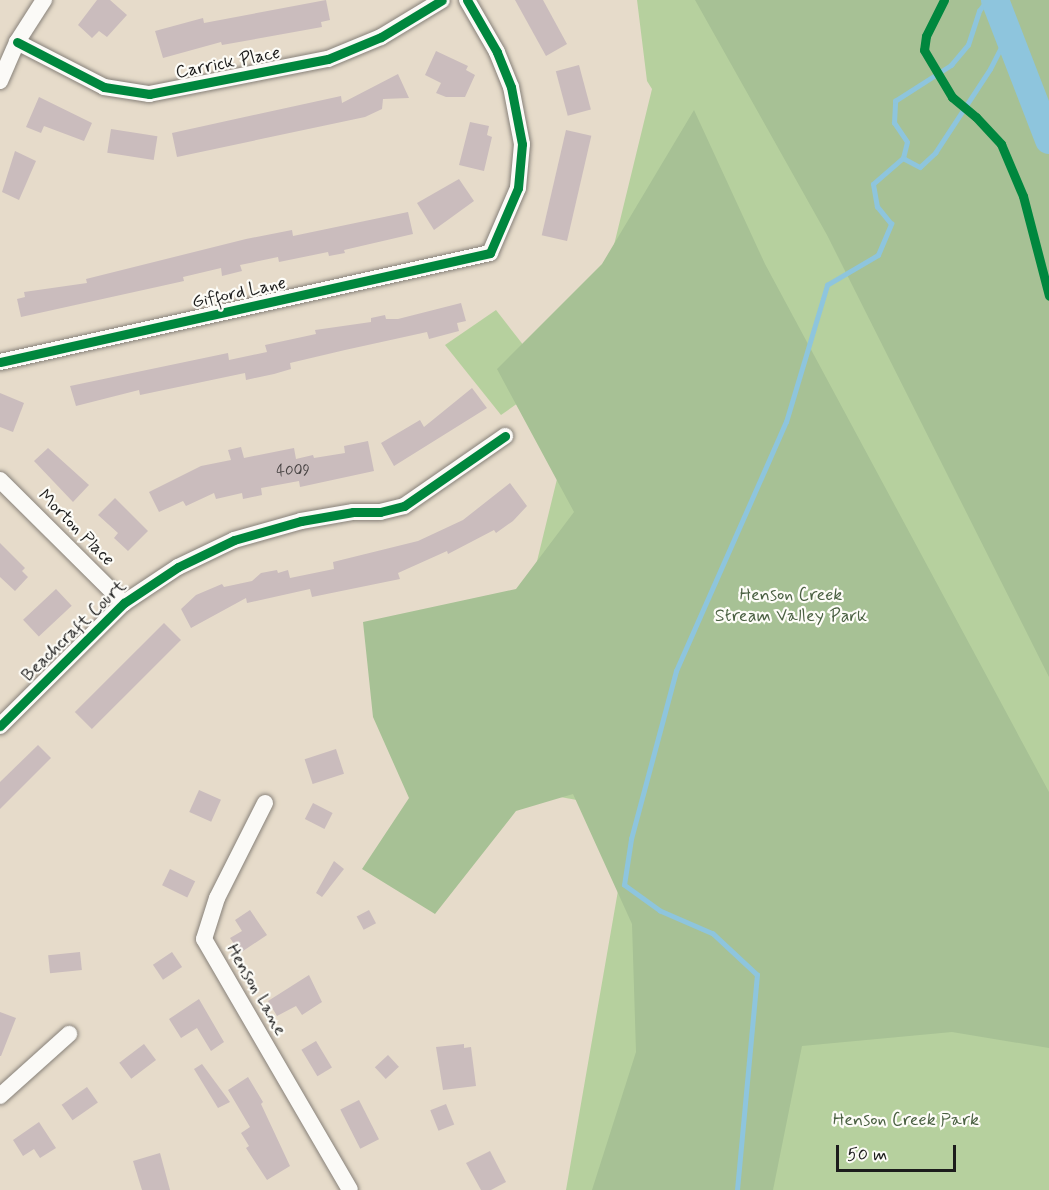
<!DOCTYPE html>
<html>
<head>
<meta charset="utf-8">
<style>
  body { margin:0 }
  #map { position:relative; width:1049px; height:1190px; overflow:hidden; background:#e6dbca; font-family:Mynerve,sans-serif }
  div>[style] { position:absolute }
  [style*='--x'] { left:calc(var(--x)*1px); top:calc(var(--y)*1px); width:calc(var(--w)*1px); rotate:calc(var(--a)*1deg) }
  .green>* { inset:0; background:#b6d09e }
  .forest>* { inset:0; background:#a7c195 }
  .stream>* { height:4.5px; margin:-2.25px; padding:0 2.25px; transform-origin:2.25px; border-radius:2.25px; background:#8ec5dd }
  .river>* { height:28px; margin:-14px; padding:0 14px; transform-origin:14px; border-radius:14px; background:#8ec5dd }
  .building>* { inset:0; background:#cabcbd; transform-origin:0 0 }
  .roads { filter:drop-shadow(0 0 2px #878179) drop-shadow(0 0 2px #878179) }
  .minor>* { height:16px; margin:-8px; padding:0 8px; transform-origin:8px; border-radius:8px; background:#fbfaf7 }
  .cycleway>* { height:9px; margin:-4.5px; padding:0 4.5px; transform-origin:4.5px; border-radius:4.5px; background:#00873e }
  span { translate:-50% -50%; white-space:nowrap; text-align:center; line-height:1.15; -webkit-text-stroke:4.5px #fdfcf7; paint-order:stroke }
  .number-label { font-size:15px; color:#484444 }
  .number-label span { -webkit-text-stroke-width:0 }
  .street-label { font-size:18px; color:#1c1c1c }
  .park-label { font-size:18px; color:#4a6042 }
  .scale { position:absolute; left:836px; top:1145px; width:120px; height:27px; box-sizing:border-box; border:3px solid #1c1c1c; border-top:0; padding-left:8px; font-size:18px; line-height:21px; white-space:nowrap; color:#1c1c1c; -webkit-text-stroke:4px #fdfcf7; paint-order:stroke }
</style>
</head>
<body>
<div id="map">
  <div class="green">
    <div style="clip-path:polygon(637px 0,1049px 0,1049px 1190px,566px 1190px,632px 810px,483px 783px,652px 89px,647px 81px)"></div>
    <div style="clip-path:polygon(496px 310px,542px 369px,538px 389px,501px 415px,445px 345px)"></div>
  </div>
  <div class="forest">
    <div style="clip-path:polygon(695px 0,1049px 0,1049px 677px,827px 235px)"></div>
    <div style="clip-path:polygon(694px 110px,765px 264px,1049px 792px,1049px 1048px,952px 1032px,802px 1046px,773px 1190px,592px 1190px,636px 1052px,632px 924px,573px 794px,516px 811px,435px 914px,362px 869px,409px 798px,373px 717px,363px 622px,516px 589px,574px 512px,497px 369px,602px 264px)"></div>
  </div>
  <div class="stream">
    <div style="--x:903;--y:158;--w:16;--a:-76"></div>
    <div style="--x:907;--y:142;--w:23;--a:-124"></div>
    <div style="--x:894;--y:123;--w:22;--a:-87"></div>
    <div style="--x:895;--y:101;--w:67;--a:-32.7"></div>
    <div style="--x:951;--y:65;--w:26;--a:-50"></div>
    <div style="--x:968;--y:45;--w:36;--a:-72"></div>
    <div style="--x:979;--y:11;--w:14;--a:-54"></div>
    <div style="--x:737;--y:1190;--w:216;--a:-84.7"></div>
    <div style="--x:757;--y:975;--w:60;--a:-137"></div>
    <div style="--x:713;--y:934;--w:58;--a:-156.5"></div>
    <div style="--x:660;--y:911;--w:44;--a:-144.2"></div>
    <div style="--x:624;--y:885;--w:47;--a:-81.3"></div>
    <div style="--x:631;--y:839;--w:174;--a:-75"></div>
    <div style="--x:676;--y:671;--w:272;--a:-66.2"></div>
    <div style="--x:786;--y:422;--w:143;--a:-73.3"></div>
    <div style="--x:827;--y:285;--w:59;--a:-30.5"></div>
    <div style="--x:878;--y:255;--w:34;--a:-67"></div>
    <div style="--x:891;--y:224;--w:22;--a:-129"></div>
    <div style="--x:877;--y:207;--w:23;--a:-100"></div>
    <div style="--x:873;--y:184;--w:40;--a:-41"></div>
    <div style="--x:903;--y:158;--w:19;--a:28"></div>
    <div style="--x:920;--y:167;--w:21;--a:-43"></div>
    <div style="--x:935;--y:153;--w:100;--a:-56.8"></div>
    <div style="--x:990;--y:69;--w:29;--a:-63"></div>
    <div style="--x:1003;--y:43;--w:24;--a:-85"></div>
  </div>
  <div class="river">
    <div style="--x:995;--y:0;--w:150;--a:68.9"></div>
  </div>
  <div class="building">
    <div style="clip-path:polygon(97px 0,110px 0,127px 15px,107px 37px,99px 31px,92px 38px,78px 25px)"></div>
    <div style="clip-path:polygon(326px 0,330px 20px,321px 22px,322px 27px,222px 45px,221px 42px,163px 58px,155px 31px,203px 18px,204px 23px)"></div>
    <div style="clip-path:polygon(515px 0,543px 0,567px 44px,546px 56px)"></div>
    <div style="clip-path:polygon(436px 51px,468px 66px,466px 70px,475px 75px,465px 97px,446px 97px,436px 93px,441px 83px,425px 75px)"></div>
    <div style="left:579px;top:65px;width:46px;height:24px;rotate:75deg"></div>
    <div style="clip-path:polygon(398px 74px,409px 98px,383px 99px,382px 109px,365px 117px,177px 157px,172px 133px,341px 96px,342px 103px)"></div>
    <div style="clip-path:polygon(39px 97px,92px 123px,84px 141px,44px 126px,41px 133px,26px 127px)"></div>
    <div style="clip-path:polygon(470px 122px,489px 126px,487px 135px,492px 137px,484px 171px,459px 165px)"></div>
    <div style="left:111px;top:129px;width:47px;height:24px;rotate:9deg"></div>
    <div style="left:566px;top:130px;width:26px;height:108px;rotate:13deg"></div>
    <div style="clip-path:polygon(15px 151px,36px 161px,19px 200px,2px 192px)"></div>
    <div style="clip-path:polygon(459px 179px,474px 201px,434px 230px,417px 203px)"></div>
    <div style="clip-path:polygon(408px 212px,413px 234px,344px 250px,345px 253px,329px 256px,328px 252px,279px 262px,278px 257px,240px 265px,242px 271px,222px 276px,221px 268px,183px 277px,184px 281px,21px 317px,17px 299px,25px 297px,24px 292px,87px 283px,86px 279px,246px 239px,292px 230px,293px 236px)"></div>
    <div style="clip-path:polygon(461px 303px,466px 321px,457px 323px,459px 331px,429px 339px,427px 332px,345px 350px,290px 363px,291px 369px,274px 374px,246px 380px,245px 373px,140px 395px,139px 390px,76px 406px,70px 386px,228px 353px,229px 360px,267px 352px,265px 345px,316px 334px,315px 330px,371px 322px,371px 318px,385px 315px,386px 319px,398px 319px)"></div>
    <div style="clip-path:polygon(472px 388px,487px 408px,394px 466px,381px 443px,420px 420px,424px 427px)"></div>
    <div style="clip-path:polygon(0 393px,24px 403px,13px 432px,0 427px)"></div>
    <div style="clip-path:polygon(368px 441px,374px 471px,300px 487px,299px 481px,261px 488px,262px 495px,243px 499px,242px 493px,216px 499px,214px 493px,186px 506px,183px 501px,159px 512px,149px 492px,201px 466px,231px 460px,228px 450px,241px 447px,244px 458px,294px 448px,296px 459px,313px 455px,314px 458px,345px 453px,344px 446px)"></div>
    <div style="clip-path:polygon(48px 448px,89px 485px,73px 502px,34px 461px)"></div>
    <div style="clip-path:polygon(510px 483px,527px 506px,513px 521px,496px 533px,494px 530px,448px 554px,447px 551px,398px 573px,400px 579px,312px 597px,310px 589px,247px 603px,246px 598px,191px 628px,181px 609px,196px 595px,222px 584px,224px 587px,252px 581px,261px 573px,277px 570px,278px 573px,288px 570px,290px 578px,334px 569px,333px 562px,418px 541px,463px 520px)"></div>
    <div style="clip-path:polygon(115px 498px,148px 531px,128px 551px,114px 538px,118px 533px,98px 515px)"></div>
    <div style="clip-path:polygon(0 543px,25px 568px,22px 571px,28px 577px,15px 591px,0 577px)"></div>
    <div style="left:56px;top:589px;width:23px;height:45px;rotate:47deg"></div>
    <div style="left:164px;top:623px;width:24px;height:126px;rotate:45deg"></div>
    <div style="clip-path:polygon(38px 745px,51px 758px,0 809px,0 782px)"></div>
    <div style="left:336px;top:749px;width:26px;height:33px;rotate:72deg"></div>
    <div style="left:199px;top:790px;width:24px;height:24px;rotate:24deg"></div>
    <div style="left:313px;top:803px;width:22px;height:18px;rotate:27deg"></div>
    <div style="clip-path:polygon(334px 861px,344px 869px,322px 897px,316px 893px)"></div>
    <div style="left:170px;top:869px;width:28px;height:18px;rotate:26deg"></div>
    <div style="clip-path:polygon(250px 910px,267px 935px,240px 953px,230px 938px,242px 931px,235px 920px)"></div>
    <div style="left:369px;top:910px;width:15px;height:14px;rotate:62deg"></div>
    <div style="left:80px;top:952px;width:18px;height:32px;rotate:84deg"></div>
    <div style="left:172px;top:952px;width:18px;height:23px;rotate:56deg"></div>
    <div style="clip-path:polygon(309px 975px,322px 1002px,302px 1015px,296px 1006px,277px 1016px,268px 1001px)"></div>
    <div style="clip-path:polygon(199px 999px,224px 1042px,211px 1051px,197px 1028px,181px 1038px,169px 1019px)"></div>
    <div style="clip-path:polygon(0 1012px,16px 1018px,1px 1056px,0 1056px)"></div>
    <div style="left:316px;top:1041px;width:31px;height:17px;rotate:59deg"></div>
    <div style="left:144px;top:1044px;width:20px;height:31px;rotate:53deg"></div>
    <div style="clip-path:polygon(464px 1044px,464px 1048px,471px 1047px,476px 1086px,443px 1090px,436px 1047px)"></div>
    <div style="left:388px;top:1055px;width:16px;height:18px;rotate:47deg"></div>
    <div style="clip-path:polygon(202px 1064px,230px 1102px,218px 1108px,194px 1069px)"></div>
    <div style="clip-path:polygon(248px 1077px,263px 1102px,261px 1104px,290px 1166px,267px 1180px,246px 1148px,249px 1146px,241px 1133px,250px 1127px,228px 1090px)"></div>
    <div style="left:87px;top:1087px;width:19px;height:31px;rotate:55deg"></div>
    <div style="left:359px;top:1100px;width:44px;height:21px;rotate:63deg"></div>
    <div style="left:446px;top:1104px;width:22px;height:17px;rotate:68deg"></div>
    <div style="clip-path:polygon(39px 1122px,56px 1148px,40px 1158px,34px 1149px,23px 1156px,13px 1140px)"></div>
    <div style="clip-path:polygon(490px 1151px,506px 1182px,491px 1190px,481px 1190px,466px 1163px)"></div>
    <div style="clip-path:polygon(160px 1153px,170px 1190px,142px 1190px,133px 1161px)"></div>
  </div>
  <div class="roads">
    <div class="minor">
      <div style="--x:17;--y:42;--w:98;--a:27.3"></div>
      <div style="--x:104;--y:87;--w:46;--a:8.8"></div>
      <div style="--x:149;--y:94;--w:182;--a:-11.1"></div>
      <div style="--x:328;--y:59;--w:57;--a:-22.5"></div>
      <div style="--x:381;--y:37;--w:71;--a:-31.2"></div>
      <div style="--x:0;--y:81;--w:43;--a:-66.4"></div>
      <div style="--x:17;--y:42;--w:50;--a:-57.3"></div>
      <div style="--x:0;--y:362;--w:502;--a:-12.54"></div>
      <div style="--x:490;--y:253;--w:71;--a:-66.7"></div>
      <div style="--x:518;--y:188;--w:44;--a:-84.8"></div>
      <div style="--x:522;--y:144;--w:58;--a:-100.9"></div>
      <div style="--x:511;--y:87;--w:38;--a:-112"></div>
      <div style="--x:497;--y:52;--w:60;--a:-120"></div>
      <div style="--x:0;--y:480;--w:175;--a:44.8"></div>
      <div style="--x:0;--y:726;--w:175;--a:-44.8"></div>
      <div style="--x:124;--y:603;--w:65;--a:-33.7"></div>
      <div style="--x:178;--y:567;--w:62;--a:-25.7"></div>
      <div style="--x:234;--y:540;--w:70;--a:-15.8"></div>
      <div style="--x:301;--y:521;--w:53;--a:-9.8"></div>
      <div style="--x:353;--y:512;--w:27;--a:0"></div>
      <div style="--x:380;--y:512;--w:25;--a:-14"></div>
      <div style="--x:404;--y:506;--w:123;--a:-34.7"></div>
      <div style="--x:265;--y:803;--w:106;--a:116.8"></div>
      <div style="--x:217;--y:898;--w:43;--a:107.6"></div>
      <div style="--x:204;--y:939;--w:290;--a:59.8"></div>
      <div style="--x:0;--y:1096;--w:93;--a:-41.9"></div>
    </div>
  </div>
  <div class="cycleway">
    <div style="--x:944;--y:0;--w:40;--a:116.6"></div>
    <div style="--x:926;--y:36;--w:14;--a:98"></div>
    <div style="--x:924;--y:50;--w:55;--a:59.2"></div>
    <div style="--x:952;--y:97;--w:31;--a:40"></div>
    <div style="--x:976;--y:117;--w:37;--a:47"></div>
    <div style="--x:1001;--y:144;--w:56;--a:67.1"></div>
    <div style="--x:1023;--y:196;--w:103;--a:75.4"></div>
    <div style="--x:17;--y:42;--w:98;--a:27.3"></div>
    <div style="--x:104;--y:87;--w:46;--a:8.8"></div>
    <div style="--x:149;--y:94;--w:182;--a:-11.1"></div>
    <div style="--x:328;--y:59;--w:57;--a:-22.5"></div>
    <div style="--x:381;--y:37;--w:71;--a:-31.2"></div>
    <div style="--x:0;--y:362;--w:502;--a:-12.54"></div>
    <div style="--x:490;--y:253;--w:71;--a:-66.7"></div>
    <div style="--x:518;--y:188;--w:44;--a:-84.8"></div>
    <div style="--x:522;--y:144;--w:58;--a:-100.9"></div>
    <div style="--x:511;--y:87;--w:38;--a:-112"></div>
    <div style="--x:497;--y:52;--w:60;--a:-120"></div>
    <div style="--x:0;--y:726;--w:175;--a:-44.8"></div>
    <div style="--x:124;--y:603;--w:65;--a:-33.7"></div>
    <div style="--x:178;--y:567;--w:62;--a:-25.7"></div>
    <div style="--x:234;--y:540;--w:70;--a:-15.8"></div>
    <div style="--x:301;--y:521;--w:53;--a:-9.8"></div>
    <div style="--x:353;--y:512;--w:27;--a:0"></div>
    <div style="--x:380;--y:512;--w:25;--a:-14"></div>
    <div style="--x:404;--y:506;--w:123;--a:-34.7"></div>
  </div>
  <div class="number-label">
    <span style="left:293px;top:472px">4009</span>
  </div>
  <div class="street-label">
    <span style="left:228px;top:63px;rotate:-11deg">Carrick Place</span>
    <span style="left:239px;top:293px;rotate:-12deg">Gifford Lane</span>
    <span style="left:76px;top:528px;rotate:45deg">Morton Place</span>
    <span style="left:74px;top:631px;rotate:-44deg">Beachcraft Court</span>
    <span style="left:256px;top:990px;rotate:60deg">Henson Lane</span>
  </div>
  <div class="park-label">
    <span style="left:791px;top:606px">Henson Creek<br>Stream Valley Park</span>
    <span style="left:906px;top:1120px">Henson Creek Park</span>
  </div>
  <div class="scale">50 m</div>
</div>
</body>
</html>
